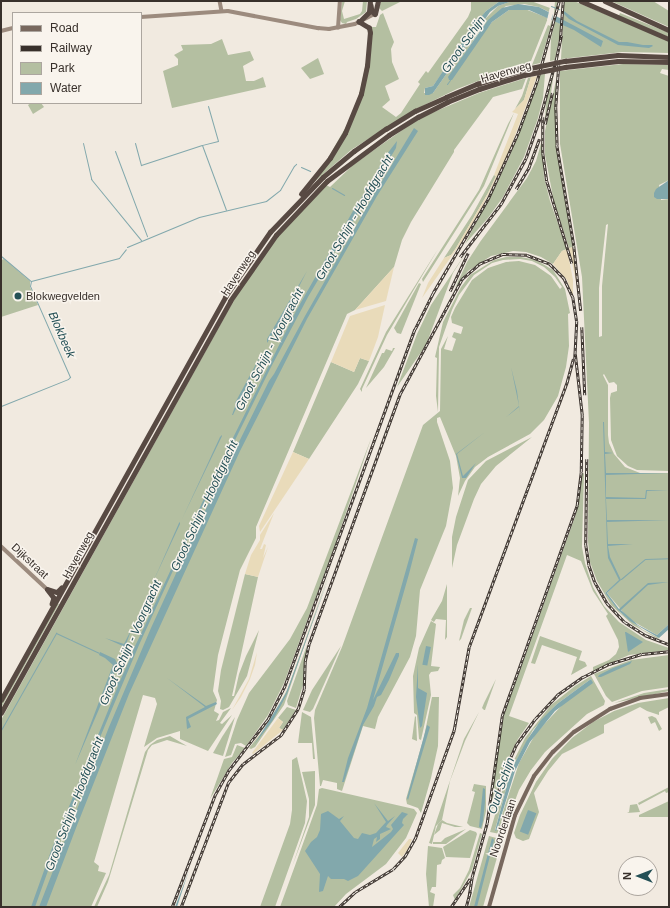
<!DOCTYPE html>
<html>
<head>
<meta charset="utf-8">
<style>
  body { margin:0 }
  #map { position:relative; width:670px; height:908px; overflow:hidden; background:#f1eae0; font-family:Arial,sans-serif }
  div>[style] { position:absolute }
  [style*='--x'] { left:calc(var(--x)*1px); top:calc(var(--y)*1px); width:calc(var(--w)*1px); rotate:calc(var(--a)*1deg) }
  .green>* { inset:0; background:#b4bfa1; transform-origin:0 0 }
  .sand>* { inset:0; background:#e9dbba }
  .water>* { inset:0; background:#82a8ac; transform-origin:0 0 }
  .pier>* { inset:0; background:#f1eae0 }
  .stream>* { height:1px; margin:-0.5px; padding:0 0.5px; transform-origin:0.5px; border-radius:0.5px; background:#82a8ac }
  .secondary>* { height:3.5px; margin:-1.75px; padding:0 1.75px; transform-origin:1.75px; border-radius:1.75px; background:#9c8b7e }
  .primary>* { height:4px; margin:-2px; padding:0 2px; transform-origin:2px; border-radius:2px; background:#78685e }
  .highway>* { height:4.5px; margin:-2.25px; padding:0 2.25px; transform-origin:2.25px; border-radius:2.25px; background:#584a43 }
  .rail>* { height:2.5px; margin-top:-1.25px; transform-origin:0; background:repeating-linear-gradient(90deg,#f9f4ed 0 3px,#38302b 0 6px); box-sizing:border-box; border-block:1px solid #38302b }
  .highway-bridge>* { height:4.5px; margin:-2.25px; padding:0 2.25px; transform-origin:2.25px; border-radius:2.25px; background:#584a43 }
  .dots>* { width:11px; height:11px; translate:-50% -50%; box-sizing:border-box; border:2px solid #f9f4ed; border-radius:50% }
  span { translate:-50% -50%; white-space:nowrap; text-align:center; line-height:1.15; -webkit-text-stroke:3px #f9f4ed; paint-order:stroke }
  .street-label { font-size:11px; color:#38302b }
  .poi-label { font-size:11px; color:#38302b }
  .left { translate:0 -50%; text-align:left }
  .water-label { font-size:12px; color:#245056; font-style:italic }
  .frame { position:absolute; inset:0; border:2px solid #38302b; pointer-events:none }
  .legend { position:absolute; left:12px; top:12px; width:130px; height:92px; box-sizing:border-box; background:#f9f4ed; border:1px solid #aca69f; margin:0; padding:5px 7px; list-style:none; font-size:12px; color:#38302b }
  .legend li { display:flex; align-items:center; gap:8px; height:20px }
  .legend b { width:20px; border:1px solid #aca69f }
  .north { position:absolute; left:618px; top:856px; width:40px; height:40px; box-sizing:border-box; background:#f9f4ed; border:1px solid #aca69f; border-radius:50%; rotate:270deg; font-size:11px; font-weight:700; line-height:16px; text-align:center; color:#38302b }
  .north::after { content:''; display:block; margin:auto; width:14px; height:18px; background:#245056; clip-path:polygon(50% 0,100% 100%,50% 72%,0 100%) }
</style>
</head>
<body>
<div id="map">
  <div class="green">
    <div style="clip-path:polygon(342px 1px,345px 1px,342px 11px,344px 19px,360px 14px,362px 11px,363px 1px,367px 1px,366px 12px,356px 19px,347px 22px,346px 24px,342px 23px,340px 20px)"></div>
    <div style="clip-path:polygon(381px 1px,402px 1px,382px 11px,379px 8px)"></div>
    <div style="clip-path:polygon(471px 1px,500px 1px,486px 11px,433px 86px,425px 88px,424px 93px,433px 93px,485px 19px,498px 6px,509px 2px,531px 1px,550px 8px,549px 12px,539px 7px,524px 4px,506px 6px,483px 26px,448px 79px,492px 22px,509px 10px,525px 9px,548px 18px,529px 66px,486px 78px,457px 89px,414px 110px,351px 150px,312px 184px,320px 172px,356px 109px,371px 40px,371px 27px,376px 27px,380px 15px,383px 13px,394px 42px,391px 49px,392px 62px,399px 79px,385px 86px,390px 100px,382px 107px,396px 117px,401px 113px,420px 84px,418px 82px,426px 71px,428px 73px,468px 17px,471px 10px)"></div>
    <div style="clip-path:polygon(555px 1px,558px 1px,551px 26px,540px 63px,532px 65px,548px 25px,550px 26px,554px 13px)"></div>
    <div style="clip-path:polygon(564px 1px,574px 1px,669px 41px,669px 53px,622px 52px,561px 59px)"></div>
    <div style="clip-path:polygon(611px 1px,653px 1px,669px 11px,669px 27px)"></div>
    <div style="left:620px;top:13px;width:53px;height:4px;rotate:22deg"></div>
    <div style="clip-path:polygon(555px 21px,561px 24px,559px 39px,555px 60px,550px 61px,551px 39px)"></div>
    <div style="clip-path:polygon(222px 39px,228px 55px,250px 51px,254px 60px,243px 66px,246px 81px,254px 81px,263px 77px,266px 87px,172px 108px,163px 71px,178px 65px,178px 59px,174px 55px,183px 50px,181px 45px,211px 44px)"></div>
    <div style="clip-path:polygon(318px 58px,324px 74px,310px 79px,301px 68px)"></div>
    <div style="clip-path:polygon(evenodd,623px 64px,669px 65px,669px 70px,662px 69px,660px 73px,669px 76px,669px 180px,659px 185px,661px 200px,669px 199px,669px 471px,637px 470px,628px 466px,617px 456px,611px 440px,610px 398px,611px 393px,617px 391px,617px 385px,614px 382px,609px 383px,604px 374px,603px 375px,608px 385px,608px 435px,609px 443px,614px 454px,625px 467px,640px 473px,669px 473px,669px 624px,657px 635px,629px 619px,607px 593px,618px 582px,605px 593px,621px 613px,643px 630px,659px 638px,658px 639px,633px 625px,611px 605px,597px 581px,590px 562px,588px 541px,589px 423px,582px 277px,560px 144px,560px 71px,623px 64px,608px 224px,602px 286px,602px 336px,599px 337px,599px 288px,606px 225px,608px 224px)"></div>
    <div style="clip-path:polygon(554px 72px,551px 93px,545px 121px,546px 100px)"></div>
    <div style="clip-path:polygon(545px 74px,543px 98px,538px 118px,524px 157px,503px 197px,488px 218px,465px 244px,509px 158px,540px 75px)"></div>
    <div style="clip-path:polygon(531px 77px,524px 100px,515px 109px,522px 96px,528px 78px)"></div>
    <div style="clip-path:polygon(526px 78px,522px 89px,493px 97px,454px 150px,454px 152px,411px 222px,402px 240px,394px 267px,355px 310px,347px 314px,256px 527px,256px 538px,240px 570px,218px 655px,213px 691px,217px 700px,214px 711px,219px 714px,216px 721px,219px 720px,223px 712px,231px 708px,220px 723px,222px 724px,232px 715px,208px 751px,180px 739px,180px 731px,157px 738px,144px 747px,157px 704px,155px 698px,143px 695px,94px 862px,99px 866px,98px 871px,106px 873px,91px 907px,1px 907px,1px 720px,239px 291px,259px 261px,285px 228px,326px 185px,330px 187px,352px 166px,371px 152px,411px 124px,429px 114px,479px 93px)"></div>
    <div style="clip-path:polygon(556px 80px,556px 146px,573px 247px,569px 248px,554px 202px,545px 155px,545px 131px)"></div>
    <div style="clip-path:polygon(31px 103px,41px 103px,44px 107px,33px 114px,28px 105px)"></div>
    <div style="clip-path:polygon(514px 113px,484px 186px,423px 282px,422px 279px,479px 190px,508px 124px)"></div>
    <div style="clip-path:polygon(542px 140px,544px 177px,550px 201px,567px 249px,562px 251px,553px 264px,541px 257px,526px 252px,513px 251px,491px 256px,468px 271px,455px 288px,467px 262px,480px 242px,527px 178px,536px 161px)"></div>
    <div style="clip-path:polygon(494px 175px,496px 176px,488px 193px,456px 248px,451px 255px,444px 258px,472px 215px)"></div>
    <div style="clip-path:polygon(469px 248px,453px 273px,426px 345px,397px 387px,417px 334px,431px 305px)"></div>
    <div style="clip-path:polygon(438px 249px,387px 335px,362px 389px,362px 392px,360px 389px,386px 332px)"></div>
    <div style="clip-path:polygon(506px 257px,521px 257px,536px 260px,553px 270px,565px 289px,570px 313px,568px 314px,569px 346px,566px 367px,558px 396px,544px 420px,530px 434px,488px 457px,475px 467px,465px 481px,458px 496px,460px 478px,456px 456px,440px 417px,437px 418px,437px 422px,450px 461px,453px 488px,446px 526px,420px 590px,416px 636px,410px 657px,378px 717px,375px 729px,363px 726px,342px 791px,337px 789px,337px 783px,323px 780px,321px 786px,320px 786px,314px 718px,315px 710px,342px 647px,423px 425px,440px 411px,441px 349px,448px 336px,444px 349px,452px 351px,456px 339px,452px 337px,454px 332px,461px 334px,463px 327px,452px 323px,451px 317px,455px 308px,472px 280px,488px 268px,506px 262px,519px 261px,535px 265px,551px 276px,560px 289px,562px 287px,555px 277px,544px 267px,532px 261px,520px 259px,503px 260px,492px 263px,474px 275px,459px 295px,452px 310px,439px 347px,438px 412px,436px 396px,437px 358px,435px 357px,443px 322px,461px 287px,470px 275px,494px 260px)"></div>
    <div style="clip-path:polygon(4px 259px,30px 281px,30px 287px,38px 305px,1px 317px,1px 260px)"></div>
    <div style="clip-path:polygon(419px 283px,421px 284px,401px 334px,397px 333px,394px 328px)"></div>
    <div style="clip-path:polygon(393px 348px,395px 348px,384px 367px,366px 388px,382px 353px,384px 353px,386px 349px,392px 351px)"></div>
    <div style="clip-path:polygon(360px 358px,369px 361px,358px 384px,309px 459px,293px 452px,331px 362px,354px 372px)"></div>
    <div style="clip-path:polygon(372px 436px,334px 548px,284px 683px,268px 715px,246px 746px,241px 743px,235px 744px,231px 755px,225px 757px,237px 720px,249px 693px,290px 639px,307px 608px)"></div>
    <div style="clip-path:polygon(532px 437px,496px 466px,481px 484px,474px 499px,457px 545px,452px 568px,452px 537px,456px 517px,468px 480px,486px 461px)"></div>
    <div style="clip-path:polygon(584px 473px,582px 547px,585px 563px,593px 587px,604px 606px,619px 622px,646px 640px,669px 648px,669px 650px,629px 655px,593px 671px,593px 667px,609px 660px,616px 654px,619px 647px,618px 640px,606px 616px,608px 614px,593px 591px,581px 561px,567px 555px,509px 716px,529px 723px,518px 739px,507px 761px,491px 813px,490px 808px,494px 768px,504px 714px,575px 517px,582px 474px)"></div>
    <div style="clip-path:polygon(331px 568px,284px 705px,255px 747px,251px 749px,249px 748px,270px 722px,288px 688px)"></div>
    <div style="clip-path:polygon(245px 574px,258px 577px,232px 696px,234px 696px,239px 674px,246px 656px,259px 630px,247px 676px,229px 707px,223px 710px,220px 709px,221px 701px,218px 691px,221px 670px)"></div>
    <div style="clip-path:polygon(447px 584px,447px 637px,445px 640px,446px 620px,436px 619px,434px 622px,431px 620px,442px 601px)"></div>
    <div style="clip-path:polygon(57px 603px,59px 604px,1px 708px,1px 704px)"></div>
    <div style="clip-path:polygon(470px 608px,472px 608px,461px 639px,459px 641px,464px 620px)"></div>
    <div style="clip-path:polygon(431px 621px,436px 624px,431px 666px,440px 667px,438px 671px,431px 672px,429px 675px,431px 695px,421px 740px,419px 739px,417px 715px,414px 713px,413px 676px,419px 648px)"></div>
    <div style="clip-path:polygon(540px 636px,582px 651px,579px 660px,585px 662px,587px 666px,571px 675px,577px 657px,542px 645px,535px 664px,531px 663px)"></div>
    <div style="clip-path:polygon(307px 645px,303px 685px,296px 708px,288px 705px,287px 701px)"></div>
    <div style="clip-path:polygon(341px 646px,313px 709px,310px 712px,303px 710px,312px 690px)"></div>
    <div style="clip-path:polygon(669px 655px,669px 687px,642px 691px,612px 702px,606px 696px,594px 674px,631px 660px)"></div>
    <div style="clip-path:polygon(evenodd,591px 676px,605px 701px,604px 705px,587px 714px,545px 752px,531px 770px,519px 790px,503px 833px,500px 834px,490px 832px,507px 774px,525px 738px,551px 705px,575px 686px,591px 676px,591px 679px,592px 683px,565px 702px,536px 733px,519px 763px,497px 830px,495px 830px,511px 770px,533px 730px,557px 704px,591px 679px)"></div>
    <div style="clip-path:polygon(496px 679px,485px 710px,484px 710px,482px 708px,484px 703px)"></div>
    <div style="clip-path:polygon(669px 689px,669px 691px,614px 703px,644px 693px)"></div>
    <div style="clip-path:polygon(432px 697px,439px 697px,438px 746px,431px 778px,421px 813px,418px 808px,407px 804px,406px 799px,424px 737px)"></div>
    <div style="clip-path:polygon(669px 698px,669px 707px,659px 712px,659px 715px,647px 711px,640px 707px,604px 725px,604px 733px,562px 754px,548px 771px,534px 793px,539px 812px,529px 839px,523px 841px,516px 838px,514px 833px,520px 815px,536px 782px,552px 759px,572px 738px,593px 722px,614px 711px,638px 703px)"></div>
    <div style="clip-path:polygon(287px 707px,296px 710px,283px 730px,279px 728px,283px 722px,278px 718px)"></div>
    <div style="clip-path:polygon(302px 712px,311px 717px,315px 759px,313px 759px,312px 743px,298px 743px)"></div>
    <div style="clip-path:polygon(479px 712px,465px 741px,450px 781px,442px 820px,436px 826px,432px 844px,429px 843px,464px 739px)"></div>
    <div style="clip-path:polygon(415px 716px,416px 717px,417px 741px,412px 739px)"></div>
    <div style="clip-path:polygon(652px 716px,656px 718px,662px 729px,659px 731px,655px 722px,651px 724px,648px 717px)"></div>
    <div style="clip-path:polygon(235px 717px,223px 756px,213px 753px,222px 737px)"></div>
    <div style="clip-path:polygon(170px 736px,187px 746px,167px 740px,152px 745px,148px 750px,108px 882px,97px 907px,94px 907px,109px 875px,145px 752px,150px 745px,157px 740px)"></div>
    <div style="clip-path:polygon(237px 745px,245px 748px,232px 763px,210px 799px,224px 759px,232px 757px)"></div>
    <div style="clip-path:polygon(297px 757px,307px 801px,305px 823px,275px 907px,260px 907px,290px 824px,292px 810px,292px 760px)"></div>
    <div style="clip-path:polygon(315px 771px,315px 805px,292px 867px,309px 817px,309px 799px,302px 772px)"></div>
    <div style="clip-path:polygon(474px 784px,486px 786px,486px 811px,482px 829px,470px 826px,467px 823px,475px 792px,472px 791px)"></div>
    <div style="clip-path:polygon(669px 787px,669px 792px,666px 793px,665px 791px,639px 805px,638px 803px)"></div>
    <div style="clip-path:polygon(322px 788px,414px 809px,417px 813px,406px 838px,386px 864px,346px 894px,334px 907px,280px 907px,317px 805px,319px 789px)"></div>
    <div style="clip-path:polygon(669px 801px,669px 817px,639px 817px,639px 815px)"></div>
    <div style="clip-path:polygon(637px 804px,640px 812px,627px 813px,629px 812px,630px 805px)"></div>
    <div style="clip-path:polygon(442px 820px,447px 823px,463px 827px,455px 827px,442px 823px,440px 830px,434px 835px,438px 824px)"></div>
    <div style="clip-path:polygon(466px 829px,446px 844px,433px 844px,433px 842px,441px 842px,445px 838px)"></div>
    <div style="clip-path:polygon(470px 830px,476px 832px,477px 834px,470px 858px,446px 857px,443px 847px)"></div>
    <div style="clip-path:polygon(480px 833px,482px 834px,472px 870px,455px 900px,453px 895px,460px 888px,469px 870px)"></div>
    <div style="clip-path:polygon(489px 836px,500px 839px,500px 847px,483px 907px,469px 907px)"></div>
    <div style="clip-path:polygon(428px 846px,442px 848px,445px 858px,442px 860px,441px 864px,437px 865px,436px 887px,432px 887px,430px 892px,435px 894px,433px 907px,429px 907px,426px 874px)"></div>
  </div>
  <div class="sand">
    <div style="clip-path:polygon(537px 76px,507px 157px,482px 207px,463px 240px,422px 298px,428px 283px,444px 258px,451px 255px,456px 248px,488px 193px,496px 176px,494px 175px,518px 114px,512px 112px,524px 100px,531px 77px)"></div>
    <div style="clip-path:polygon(573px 247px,576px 263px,579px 296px,569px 248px)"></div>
    <div style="clip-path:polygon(567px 249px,573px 280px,573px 297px,567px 280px,553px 264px,562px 251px)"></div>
    <div style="clip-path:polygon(394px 267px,386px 301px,355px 310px)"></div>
    <div style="clip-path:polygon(385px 305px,378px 337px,369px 361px,360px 358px,354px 372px,331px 362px,350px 316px)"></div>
    <div style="clip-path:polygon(293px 452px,309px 459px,260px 532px,259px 526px)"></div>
    <div style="clip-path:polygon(274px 513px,260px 549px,262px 549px,264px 544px,266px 545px,263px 558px,268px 547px,258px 577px,245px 574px,251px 555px,260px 540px,260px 535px)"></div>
    <div style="clip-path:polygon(257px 652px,255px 665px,250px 679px,241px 697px,232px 710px,249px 679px)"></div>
    <div style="clip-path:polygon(278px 718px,283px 722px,279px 728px,283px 730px,253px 754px,252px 753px)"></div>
    <div style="clip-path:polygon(409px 839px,412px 839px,408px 849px,402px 857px,398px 853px)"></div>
  </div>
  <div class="water">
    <div style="clip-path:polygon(500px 1px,512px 1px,498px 6px,490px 12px,433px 93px,429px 95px,425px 95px,425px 88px,433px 86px,472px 28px,486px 11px)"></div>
    <div style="clip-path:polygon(518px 4px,539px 7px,603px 41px,601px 47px,574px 30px,529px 10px,509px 10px,492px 22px,452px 80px,449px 80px,448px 77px,488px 20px,502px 8px)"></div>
    <div style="clip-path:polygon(564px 11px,577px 21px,619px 42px,627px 42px,643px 45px,652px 45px,653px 46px,649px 48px,618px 45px,569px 19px,564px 14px)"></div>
    <div style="clip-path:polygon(414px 128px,418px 131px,377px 196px,307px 319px,240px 451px,129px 694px,76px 828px,46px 907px,39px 907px,109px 727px,151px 628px,201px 519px,269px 381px,274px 374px,305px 316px,376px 191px)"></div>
    <div style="clip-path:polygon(397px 141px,396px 148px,308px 297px,270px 369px,203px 505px,139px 645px,101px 735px,54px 854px,35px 907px,31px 907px,51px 851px,118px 686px,116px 683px,120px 681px,133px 652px,133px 650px,129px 647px,134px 648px,139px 638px,222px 460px,296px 311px,357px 204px,356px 202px,359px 202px,387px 154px)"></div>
    <div style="clip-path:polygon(669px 180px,669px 199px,657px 199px,654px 197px,654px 193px,656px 189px)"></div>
    <div style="clip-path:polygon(307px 271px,284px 316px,267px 343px,267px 339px)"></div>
    <div style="clip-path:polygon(264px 349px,233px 415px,232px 415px,236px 404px,235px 403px)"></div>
    <div style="clip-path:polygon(511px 367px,517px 391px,520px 413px,519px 407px,505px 418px,519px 406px)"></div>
    <div style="clip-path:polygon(603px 422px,604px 422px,605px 452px,613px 453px,605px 454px,606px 473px,669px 473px,606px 475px,606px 497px,645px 498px,646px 490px,669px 490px,647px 491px,646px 499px,606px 499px,607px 520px,669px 520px,607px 522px,608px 544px,633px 544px,608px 546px,610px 557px,621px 580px,607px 593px,619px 609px,648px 583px,669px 582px,648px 585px,621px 610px,638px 625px,657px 635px,669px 624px,669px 629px,659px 638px,630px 621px,618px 610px,605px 593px,619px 580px,608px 558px,607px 545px)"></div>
    <div style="clip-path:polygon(485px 432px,457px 454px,463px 476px,476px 463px,466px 478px,462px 478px,456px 454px)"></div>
    <div style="clip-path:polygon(222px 435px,222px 436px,182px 519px,220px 437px)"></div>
    <div style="clip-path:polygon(180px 522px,180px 524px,153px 582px,179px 523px)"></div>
    <div style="clip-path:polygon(415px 538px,418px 539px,409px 574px,373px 700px,396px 653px,399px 653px,399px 656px,389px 680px,381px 695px,377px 697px,374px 706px,363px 725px,344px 782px,342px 782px,348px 758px,367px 708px)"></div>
    <div style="clip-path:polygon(329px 577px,287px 694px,273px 720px,254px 745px,286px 693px)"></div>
    <div style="clip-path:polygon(132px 628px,125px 647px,105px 638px,124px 644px)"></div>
    <div style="clip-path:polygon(625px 632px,626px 632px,643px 642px,628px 652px)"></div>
    <div style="left:426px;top:646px;width:5px;height:19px;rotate:11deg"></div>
    <div style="clip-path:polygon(100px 652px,115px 659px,118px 665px,75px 765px,113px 665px,105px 658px,99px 655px)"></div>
    <div style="clip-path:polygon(632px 661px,630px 664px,601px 677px,598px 677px,599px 675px,613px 668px)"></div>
    <div style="clip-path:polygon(418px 664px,418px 688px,427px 693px,422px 726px,420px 728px,416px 697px)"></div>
    <div style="clip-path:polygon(167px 678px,206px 706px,216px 702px,217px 704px,188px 719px,191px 727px,187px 729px,186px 717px,205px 707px)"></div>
    <div style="clip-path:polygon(591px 679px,593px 683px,555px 711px,530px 742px,515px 771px,497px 830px,495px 831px,511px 770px,527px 740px,541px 720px,557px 704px)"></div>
    <div style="clip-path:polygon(427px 725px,430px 727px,408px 800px,407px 798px)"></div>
    <div style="clip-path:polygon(483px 788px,485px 789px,485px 802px,483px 821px,481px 828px,479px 827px)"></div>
    <div style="clip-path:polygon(374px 803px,388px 821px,395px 816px,387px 825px,386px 827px,391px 829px,380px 834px,380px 839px,376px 842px,377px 837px,374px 839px,372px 847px,391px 832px,393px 829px,391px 825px,402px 812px,408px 814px,403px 819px,402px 823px,404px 825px,358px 876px,348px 881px,344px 879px,331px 879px,328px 876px,323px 891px,319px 892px,320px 874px,305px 851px,311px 842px,317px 837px,320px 830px,321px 814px,328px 811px,339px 819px,344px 816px,340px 821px,354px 838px,358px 839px,362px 833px,370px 835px,376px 833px,386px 822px)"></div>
    <div style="left:528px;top:810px;width:9px;height:23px;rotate:21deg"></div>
    <div style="clip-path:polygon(492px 838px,494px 840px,477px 907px,474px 907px)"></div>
    <div style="clip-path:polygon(189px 870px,177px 907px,175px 907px,185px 881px)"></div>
  </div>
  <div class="pier">
    <div style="clip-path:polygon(551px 3px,553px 5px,550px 10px,556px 15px,554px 23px,552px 22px,553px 13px,551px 21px,547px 20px)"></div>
  </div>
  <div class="stream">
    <div style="--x:551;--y:6;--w:9;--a:21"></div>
    <div style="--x:447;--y:84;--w:5;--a:-53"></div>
    <div style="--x:208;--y:106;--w:36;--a:74"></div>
    <div style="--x:218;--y:141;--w:16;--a:166"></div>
    <div style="--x:202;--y:145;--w:69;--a:69.7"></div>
    <div style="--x:83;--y:143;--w:37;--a:77"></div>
    <div style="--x:91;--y:179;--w:79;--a:50.7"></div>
    <div style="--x:135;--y:143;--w:23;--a:75"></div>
    <div style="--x:141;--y:165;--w:64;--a:-18.2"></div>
    <div style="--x:115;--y:151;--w:91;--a:69.4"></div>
    <div style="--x:301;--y:167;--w:10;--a:24"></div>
    <div style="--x:332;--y:188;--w:14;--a:30"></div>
    <div style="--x:127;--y:247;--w:78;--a:-22.6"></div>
    <div style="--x:199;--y:217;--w:69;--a:-13.4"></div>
    <div style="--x:266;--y:201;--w:18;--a:-38"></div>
    <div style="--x:280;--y:190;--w:28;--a:-60"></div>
    <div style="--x:294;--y:166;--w:3;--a:-45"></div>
    <div style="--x:1;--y:256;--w:39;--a:40"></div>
    <div style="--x:1;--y:406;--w:72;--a:-21.9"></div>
    <div style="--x:68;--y:379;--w:3;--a:-45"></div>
    <div style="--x:70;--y:377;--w:99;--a:-113.7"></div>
    <div style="--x:30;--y:286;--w:5;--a:-79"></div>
    <div style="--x:31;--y:281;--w:91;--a:-14.6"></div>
    <div style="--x:119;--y:258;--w:11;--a:-52"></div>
    <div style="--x:621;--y:579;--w:31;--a:-40"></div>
    <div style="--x:645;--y:559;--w:24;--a:-2"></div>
    <div style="--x:1;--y:730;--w:112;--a:-60.4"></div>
    <div style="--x:56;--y:633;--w:47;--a:24.9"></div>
  </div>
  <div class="secondary">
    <div style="--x:220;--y:1;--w:10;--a:79"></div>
    <div style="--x:141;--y:17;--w:87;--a:-3.9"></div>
    <div style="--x:228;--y:11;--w:92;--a:10.7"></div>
    <div style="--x:318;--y:28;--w:11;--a:5"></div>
    <div style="--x:329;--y:29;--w:26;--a:-11"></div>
    <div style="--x:355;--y:24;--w:22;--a:-27"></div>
    <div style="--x:338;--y:28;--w:27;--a:-86"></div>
    <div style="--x:1;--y:31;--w:12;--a:-14"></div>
    <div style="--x:1;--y:546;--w:63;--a:43.1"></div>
  </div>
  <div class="primary">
    <div style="--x:489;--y:907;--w:96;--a:-74.2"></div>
    <div style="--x:515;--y:815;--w:43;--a:-64"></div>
    <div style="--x:534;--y:776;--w:31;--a:-52"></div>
    <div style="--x:553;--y:752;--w:29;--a:-44"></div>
    <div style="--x:574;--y:732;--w:43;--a:-32.6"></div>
    <div style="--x:610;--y:709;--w:32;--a:-20"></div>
    <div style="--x:640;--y:698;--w:29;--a:-8"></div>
  </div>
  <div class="highway">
    <div style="--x:581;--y:1;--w:96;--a:23.4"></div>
    <div style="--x:605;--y:1;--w:70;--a:24.4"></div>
    <div style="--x:371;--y:5;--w:6;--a:81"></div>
    <div style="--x:372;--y:11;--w:4;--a:45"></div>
    <div style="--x:375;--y:14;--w:13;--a:-77"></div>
    <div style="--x:359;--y:22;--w:14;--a:-45"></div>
    <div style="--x:369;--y:12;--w:11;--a:-85"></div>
    <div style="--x:565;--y:61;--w:53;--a:-6.5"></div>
    <div style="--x:618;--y:55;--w:51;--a:2.2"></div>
    <div style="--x:565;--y:67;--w:53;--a:-6.5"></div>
    <div style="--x:618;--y:61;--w:51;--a:1.1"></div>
    <div style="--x:301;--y:194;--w:46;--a:-51.1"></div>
    <div style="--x:330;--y:158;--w:29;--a:-59"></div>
    <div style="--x:345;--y:133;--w:42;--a:-67.7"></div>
    <div style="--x:361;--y:94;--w:29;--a:-78"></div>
    <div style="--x:367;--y:66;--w:33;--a:-85"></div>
    <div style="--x:370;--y:33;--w:5;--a:-101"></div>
    <div style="--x:369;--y:28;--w:12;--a:-149"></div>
    <div style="--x:47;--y:589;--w:10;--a:17"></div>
    <div style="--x:57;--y:592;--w:6;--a:-45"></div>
    <div style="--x:48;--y:590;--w:10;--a:53"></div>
    <div style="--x:54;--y:598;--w:6;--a:108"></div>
    <div style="--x:1;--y:700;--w:461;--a:-60.9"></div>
    <div style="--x:225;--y:297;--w:79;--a:-55.3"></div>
    <div style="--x:270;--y:232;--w:76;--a:-46.1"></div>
    <div style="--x:323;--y:177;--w:40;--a:-40"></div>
    <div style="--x:354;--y:151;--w:39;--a:-35"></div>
    <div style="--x:386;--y:129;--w:34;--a:-32"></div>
    <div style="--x:415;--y:111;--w:34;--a:-24"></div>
    <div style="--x:446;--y:97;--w:34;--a:-23"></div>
    <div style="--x:477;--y:84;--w:51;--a:-17"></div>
    <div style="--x:1;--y:713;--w:471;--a:-60.9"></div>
    <div style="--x:230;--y:301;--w:80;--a:-55.1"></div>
    <div style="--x:276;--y:235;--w:74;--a:-46.6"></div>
    <div style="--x:327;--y:181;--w:77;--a:-36.6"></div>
    <div style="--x:389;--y:135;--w:34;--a:-32"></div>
    <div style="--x:418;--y:117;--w:33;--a:-27"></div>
    <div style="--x:447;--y:102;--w:35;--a:-22"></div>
    <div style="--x:479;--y:89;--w:47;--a:-17.3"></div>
  </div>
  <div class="rail">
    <div style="--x:560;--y:41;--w:40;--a:-85.7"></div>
    <div style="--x:559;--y:65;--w:42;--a:94.1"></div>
    <div style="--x:556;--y:107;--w:38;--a:88"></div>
    <div style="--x:557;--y:145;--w:102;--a:80.4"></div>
    <div style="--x:574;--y:246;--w:65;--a:83.9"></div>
    <div style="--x:543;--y:117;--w:36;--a:90"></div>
    <div style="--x:543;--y:153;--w:28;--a:82"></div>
    <div style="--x:547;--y:181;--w:86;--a:73"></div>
    <div style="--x:545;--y:124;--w:32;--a:-77"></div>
    <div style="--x:516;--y:189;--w:26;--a:-59"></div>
    <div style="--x:529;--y:167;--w:30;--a:-70"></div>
    <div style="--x:460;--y:257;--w:67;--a:-52.3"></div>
    <div style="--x:501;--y:204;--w:52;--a:-61.5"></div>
    <div style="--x:526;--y:158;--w:42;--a:-70.7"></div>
    <div style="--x:540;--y:118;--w:60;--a:-74.6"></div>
    <div style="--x:556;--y:60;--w:25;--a:-78"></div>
    <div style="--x:450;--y:291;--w:42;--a:-64.7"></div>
    <div style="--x:582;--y:327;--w:68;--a:87.5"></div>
    <div style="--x:587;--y:459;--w:86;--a:90.7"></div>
    <div style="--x:586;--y:545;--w:20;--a:81"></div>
    <div style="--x:589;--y:565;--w:18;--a:71"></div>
    <div style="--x:595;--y:582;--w:24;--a:60"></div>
    <div style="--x:607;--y:603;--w:26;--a:47"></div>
    <div style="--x:625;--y:622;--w:24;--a:33"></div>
    <div style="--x:645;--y:635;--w:26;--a:21"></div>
    <div style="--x:494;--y:807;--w:36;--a:-74"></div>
    <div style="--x:504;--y:772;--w:30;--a:-66"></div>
    <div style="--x:516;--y:745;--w:32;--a:-54"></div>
    <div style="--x:535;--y:719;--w:33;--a:-47"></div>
    <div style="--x:557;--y:695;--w:32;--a:-35"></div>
    <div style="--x:583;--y:677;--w:29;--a:-27"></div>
    <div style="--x:609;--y:664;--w:34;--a:-17"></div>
    <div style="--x:642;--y:654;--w:27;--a:-6"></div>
    <div style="--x:469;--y:896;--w:19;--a:-81"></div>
    <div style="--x:472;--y:877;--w:56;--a:-74.5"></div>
    <div style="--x:487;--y:823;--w:108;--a:-82"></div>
    <div style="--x:502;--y:716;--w:224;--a:-70.4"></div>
    <div style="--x:577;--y:505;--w:33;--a:-83"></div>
    <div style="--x:581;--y:472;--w:57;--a:-89"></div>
    <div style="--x:582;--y:415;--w:61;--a:-96.5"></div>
    <div style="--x:172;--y:907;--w:120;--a:-69"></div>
    <div style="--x:215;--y:795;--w:29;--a:-61"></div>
    <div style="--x:229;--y:770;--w:64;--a:-52.6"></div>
    <div style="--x:268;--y:719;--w:35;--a:-63"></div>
    <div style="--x:284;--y:688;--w:382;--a:-70"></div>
    <div style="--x:415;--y:329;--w:40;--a:-63.4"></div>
    <div style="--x:433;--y:293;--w:109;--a:-59.7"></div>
    <div style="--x:488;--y:199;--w:72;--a:-65.6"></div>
    <div style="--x:518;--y:133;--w:55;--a:-69.9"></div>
    <div style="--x:537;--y:81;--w:83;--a:-74.6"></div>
    <div style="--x:181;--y:907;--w:133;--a:-69.2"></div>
    <div style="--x:228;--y:783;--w:24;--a:-52"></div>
    <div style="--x:243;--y:764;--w:48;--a:-37.3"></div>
    <div style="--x:281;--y:735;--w:31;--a:-57"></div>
    <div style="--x:298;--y:709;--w:21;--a:-73"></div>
    <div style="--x:304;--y:689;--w:28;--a:-88"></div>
    <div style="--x:305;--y:661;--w:17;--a:-77"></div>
    <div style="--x:309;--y:644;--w:266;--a:-70"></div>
    <div style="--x:400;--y:394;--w:131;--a:-61.7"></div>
    <div style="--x:462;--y:279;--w:23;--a:-41"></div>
    <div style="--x:479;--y:264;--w:26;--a:-23"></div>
    <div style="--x:503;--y:254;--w:24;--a:2"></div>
    <div style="--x:527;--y:255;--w:25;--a:21"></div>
    <div style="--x:550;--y:264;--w:20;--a:45"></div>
    <div style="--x:564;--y:278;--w:21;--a:65"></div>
    <div style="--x:573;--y:297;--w:24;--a:81"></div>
    <div style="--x:577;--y:321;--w:38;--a:93"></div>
    <div style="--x:339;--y:907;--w:22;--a:-43"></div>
    <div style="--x:355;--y:892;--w:44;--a:-31.2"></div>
    <div style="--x:393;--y:869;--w:18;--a:-47"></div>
    <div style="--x:405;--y:856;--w:20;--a:-60"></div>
    <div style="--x:415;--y:839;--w:116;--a:-70.3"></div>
    <div style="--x:454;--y:730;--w:84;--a:-79.8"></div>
    <div style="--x:469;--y:647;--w:283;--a:-69.7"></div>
    <div style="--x:567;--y:382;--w:24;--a:-75"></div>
    <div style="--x:451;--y:907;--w:34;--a:-56"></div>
    <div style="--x:466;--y:907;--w:16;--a:-75"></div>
  </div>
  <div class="highway-bridge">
    <div style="--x:526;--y:69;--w:40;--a:-12"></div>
    <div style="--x:524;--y:75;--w:42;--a:-11"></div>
  </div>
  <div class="dots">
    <div style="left:18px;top:296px;background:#245056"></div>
  </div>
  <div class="street-label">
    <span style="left:506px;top:72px;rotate:-16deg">Havenweg</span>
    <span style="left:238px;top:273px;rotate:-56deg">Havenweg</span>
    <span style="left:78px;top:555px;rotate:-61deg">Havenweg</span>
    <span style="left:30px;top:561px;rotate:43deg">Dijkstraat</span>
    <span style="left:503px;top:828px;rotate:-71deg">Noorderlaan</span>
  </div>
  <div class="poi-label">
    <span class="left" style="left:26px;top:296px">Blokwegvelden</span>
  </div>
  <div class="water-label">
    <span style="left:464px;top:45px;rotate:-55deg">Groot Schijn</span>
    <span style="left:355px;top:218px;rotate:-60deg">Groot Schijn - Hoofdgracht</span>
    <span style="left:61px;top:335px;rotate:66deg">Blokbeek</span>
    <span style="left:270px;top:350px;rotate:-63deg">Groot Schijn - Voorgracht</span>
    <span style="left:205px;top:506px;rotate:-65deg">Groot Schijn - Hoofdgracht</span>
    <span style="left:131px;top:643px;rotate:-66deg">Groot Schijn - Voorgracht</span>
    <span style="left:502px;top:786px;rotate:-71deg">Oud Schijn</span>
    <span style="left:75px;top:804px;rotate:-69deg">Groot Schijn - Hoofdgracht</span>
  </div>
  <div class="frame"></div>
  <ul class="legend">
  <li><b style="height:5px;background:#78685e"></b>Road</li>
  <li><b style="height:5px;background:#38302b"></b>Railway</li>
  <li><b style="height:11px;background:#b4bfa1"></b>Park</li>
  <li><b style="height:11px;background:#82a8ac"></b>Water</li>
  </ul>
  <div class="north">N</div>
</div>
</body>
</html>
